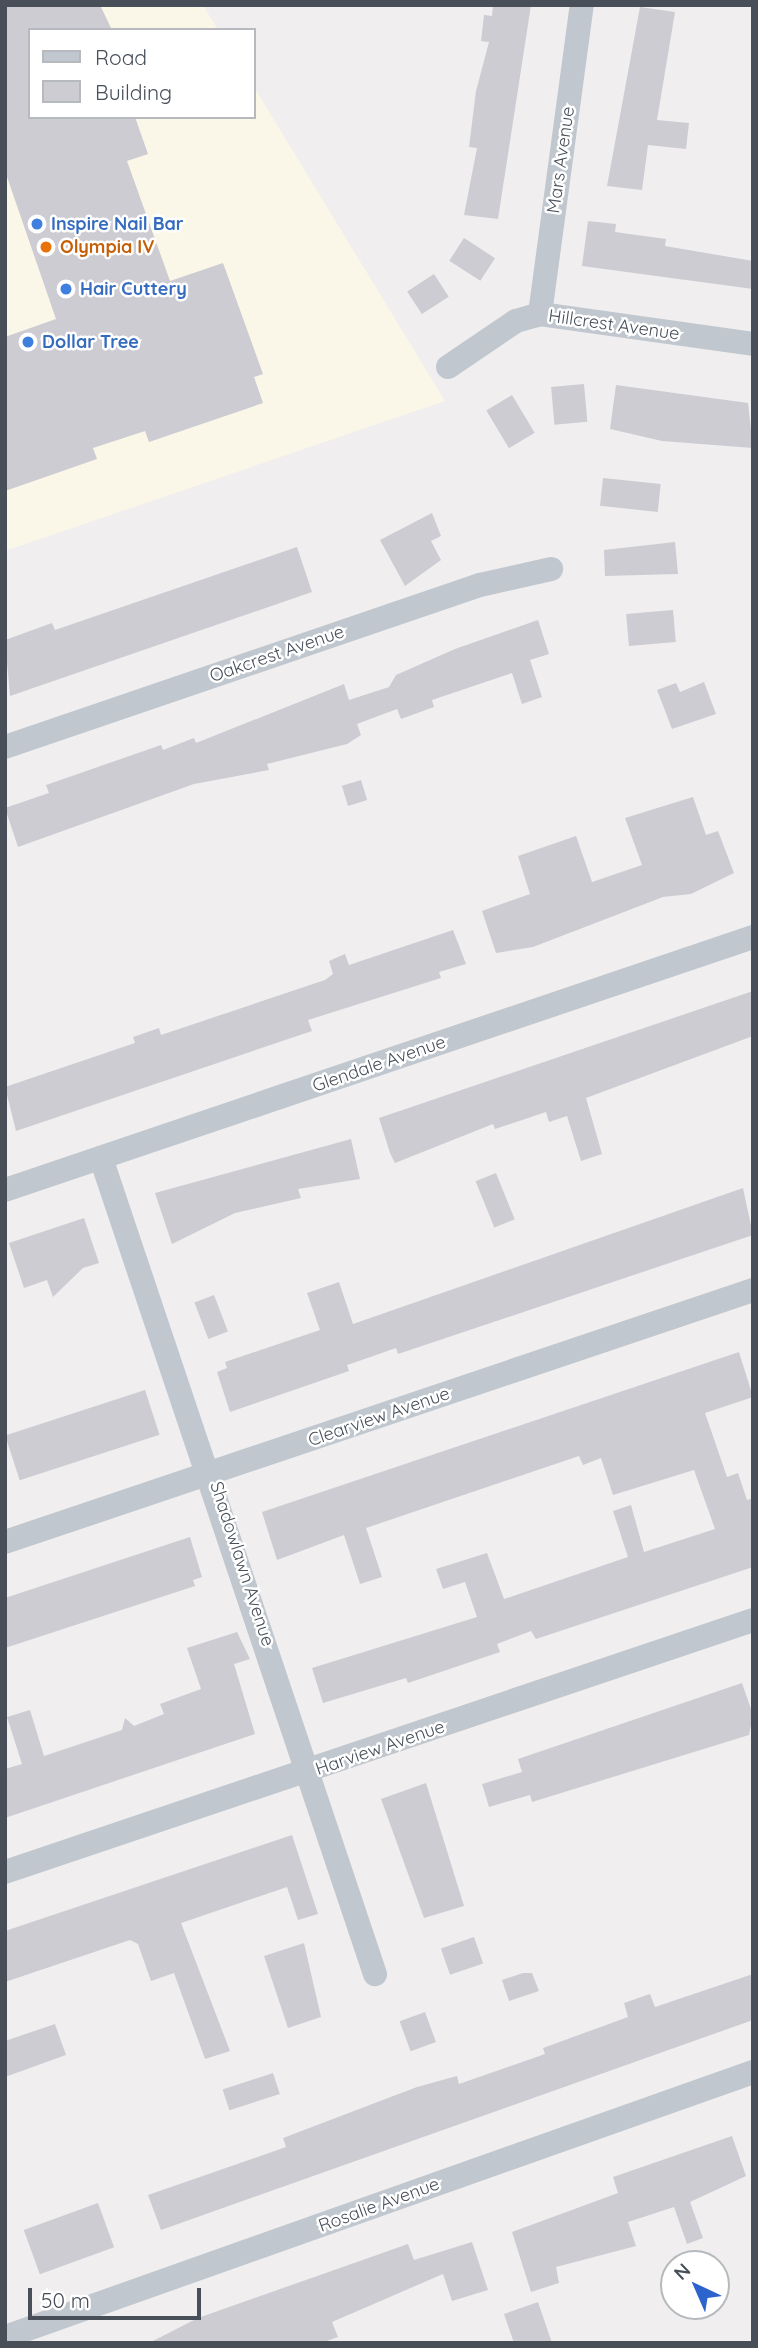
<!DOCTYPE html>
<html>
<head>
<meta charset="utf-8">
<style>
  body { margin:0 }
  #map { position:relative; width:758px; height:2348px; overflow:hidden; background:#f0eeee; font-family:Quicksand,sans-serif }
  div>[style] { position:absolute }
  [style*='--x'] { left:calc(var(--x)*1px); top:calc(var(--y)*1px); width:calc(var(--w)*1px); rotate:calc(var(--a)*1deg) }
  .commercial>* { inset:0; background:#faf6e8 }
  .building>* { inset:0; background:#ccccd2; transform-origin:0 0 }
  .street>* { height:24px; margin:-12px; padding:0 12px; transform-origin:12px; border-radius:12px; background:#c0c7ce }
  .dots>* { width:19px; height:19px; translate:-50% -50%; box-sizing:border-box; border:4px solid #fff; border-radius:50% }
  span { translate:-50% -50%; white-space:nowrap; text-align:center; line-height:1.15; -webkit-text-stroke:5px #fff; paint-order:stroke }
  .street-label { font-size:18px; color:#484f59 }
  .shop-label { font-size:18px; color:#366cbe; font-weight:700 }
  .left { translate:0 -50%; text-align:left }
  .food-label { font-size:18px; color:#c56008; font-weight:700 }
  .frame { position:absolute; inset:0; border:7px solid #484f59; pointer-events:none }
  .legend { position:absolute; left:28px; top:28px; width:228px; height:91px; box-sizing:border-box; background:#fff; border:2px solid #b6b9bd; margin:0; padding:9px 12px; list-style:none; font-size:21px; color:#484f59 }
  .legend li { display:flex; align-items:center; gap:14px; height:35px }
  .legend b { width:35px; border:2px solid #b6b9bd }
  .north { position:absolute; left:660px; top:2250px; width:70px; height:70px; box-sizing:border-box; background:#fff; border:2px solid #b6b9bd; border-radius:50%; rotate:316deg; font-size:19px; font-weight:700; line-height:28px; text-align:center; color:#484f59 }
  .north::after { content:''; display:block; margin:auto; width:24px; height:32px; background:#2c63cc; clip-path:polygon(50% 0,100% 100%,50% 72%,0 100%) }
  .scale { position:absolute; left:28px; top:2288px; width:173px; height:32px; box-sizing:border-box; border:4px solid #484f59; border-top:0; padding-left:9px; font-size:21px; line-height:24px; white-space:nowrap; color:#484f59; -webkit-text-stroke:5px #fff; paint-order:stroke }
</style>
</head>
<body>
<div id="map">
  <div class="commercial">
    <div style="clip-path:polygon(5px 5px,203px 5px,218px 30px,30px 30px,30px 117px,254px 117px,254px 87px,445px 401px,5px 551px)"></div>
  </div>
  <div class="building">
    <div style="clip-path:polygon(5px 5px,101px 7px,112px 30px,30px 30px,30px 117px,135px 117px,148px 154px,127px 161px,170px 281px,223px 263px,263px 374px,254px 377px,263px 403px,149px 442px,145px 431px,93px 448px,97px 459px,5px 491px,5px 337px,56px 319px,5px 171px)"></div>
    <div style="clip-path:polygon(493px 5px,531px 5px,498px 219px,464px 215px,477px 148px,469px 147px,476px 91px,489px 42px,481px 41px,484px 15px,492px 16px)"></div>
    <div style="clip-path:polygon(640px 7px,675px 12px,657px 120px,689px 123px,686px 149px,648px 145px,642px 190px,607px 186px)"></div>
    <div style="clip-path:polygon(588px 221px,616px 224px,615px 232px,666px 239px,665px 246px,753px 261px,753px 289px,582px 266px)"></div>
    <div style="left:464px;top:238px;width:37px;height:27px;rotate:33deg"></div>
    <div style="left:434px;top:274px;width:27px;height:32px;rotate:57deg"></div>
    <div style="left:584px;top:384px;width:38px;height:33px;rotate:85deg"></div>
    <div style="clip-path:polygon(616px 385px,748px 403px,753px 448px,662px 441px,610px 429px)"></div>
    <div style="left:512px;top:395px;width:44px;height:30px;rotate:59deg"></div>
    <div style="left:603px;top:478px;width:58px;height:28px;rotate:6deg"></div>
    <div style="clip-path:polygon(432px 513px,441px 536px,431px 541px,441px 560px,405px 586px,380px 540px)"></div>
    <div style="clip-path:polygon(675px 542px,678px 574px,605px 576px,604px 550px)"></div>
    <div style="clip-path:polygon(297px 547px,312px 592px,10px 696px,5px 640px,52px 623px,55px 630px)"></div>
    <div style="left:673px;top:610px;width:32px;height:47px;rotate:85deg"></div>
    <div style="clip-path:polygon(538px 620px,549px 654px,530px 660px,542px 697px,522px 704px,512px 673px,432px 700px,434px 707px,401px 719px,397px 709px,357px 724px,361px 735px,347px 744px,267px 764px,269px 770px,194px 784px,18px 847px,5px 808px,49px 793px,46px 785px,161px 745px,163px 750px,194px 738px,196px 743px,344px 684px,349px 700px,389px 687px,396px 675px,455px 649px)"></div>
    <div style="clip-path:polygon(704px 682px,716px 714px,672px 729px,657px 690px,676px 683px,680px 692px)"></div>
    <div style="left:361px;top:780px;width:21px;height:20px;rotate:73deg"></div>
    <div style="clip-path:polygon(693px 797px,706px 835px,718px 831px,734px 873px,691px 894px,663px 897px,533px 947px,496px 953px,482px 911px,530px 894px,518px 856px,576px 836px,592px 882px,642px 865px,625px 818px)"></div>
    <div style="clip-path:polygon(453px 930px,466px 964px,439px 972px,441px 978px,308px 1020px,312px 1031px,16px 1131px,5px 1087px,135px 1043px,133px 1037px,159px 1028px,161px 1035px,325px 980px,333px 974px,329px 961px,345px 954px,349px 965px)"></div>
    <div style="clip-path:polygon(753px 991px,753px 1036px,586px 1098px,602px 1154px,581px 1161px,567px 1116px,549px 1122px,546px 1112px,495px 1129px,493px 1124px,395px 1163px,390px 1153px,379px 1118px)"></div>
    <div style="clip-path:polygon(351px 1139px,360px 1179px,298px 1189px,301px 1198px,235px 1213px,172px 1244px,155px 1193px)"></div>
    <div style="left:496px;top:1173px;width:50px;height:22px;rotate:68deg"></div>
    <div style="clip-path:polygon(743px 1188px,753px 1235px,398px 1354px,396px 1348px,356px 1362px,347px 1365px,349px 1371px,230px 1412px,217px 1372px,227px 1368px,225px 1362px,320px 1330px,307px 1293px,339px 1282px,353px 1324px)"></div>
    <div style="clip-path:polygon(84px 1218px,99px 1263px,83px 1268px,53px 1297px,47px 1280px,24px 1288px,9px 1243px)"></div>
    <div style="left:214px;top:1295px;width:39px;height:21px;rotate:69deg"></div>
    <div style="clip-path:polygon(739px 1352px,753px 1397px,705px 1413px,727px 1477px,738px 1473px,747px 1500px,753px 1498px,753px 1567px,536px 1639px,531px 1631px,497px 1644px,500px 1652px,408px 1683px,406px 1678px,323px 1703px,312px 1668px,477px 1617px,465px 1582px,443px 1589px,436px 1569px,487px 1553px,504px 1599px,628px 1557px,613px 1511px,631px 1505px,644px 1552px,715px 1529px,694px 1470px,613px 1495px,601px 1458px,583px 1465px,579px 1456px,366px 1528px,382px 1577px,360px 1584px,344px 1535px,277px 1560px,262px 1512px)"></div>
    <div style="left:145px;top:1390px;width:47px;height:147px;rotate:72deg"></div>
    <div style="clip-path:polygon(190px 1537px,202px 1577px,193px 1580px,195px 1586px,5px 1648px,5px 1598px)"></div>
    <div style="clip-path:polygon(237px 1632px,250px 1659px,234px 1664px,255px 1734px,5px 1818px,5px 1769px,22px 1764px,7px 1717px,30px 1710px,44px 1756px,122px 1730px,125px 1718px,134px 1726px,164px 1714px,160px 1704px,201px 1689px,187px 1648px)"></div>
    <div style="clip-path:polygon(742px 1683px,753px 1715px,749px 1735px,532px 1802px,530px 1795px,489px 1807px,482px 1784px,522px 1772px,518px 1759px)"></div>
    <div style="clip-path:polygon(426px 1783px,464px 1906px,424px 1918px,381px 1799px)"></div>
    <div style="clip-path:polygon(292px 1835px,318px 1914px,298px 1920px,287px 1887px,181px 1923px,230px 2051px,205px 2059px,174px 1973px,151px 1981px,138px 1944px,130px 1940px,5px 1982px,5px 1931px)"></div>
    <div style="left:474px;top:1937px;width:28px;height:35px;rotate:71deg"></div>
    <div style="clip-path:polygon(304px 1943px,321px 2017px,288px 2028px,264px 1956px)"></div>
    <div style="clip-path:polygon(523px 1973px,532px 1973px,539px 1991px,509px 2001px,502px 1980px)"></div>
    <div style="clip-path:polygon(753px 1974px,753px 2020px,161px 2230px,148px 2195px,286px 2147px,283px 2138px,417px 2087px,457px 2076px,459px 2084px,545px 2054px,543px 2048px,628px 2017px,624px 2003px,650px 1994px,655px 2007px)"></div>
    <div style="left:425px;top:2012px;width:32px;height:27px;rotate:70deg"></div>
    <div style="clip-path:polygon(55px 2024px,66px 2055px,5px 2077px,5px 2041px)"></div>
    <div style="left:273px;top:2073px;width:22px;height:53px;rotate:72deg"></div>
    <div style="clip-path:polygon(732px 2136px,746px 2176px,690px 2202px,703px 2238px,687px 2244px,674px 2207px,628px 2222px,636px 2246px,556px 2267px,559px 2283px,531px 2292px,512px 2232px,618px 2193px,613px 2177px)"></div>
    <div style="left:98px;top:2203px;width:47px;height:79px;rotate:70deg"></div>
    <div style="clip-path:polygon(472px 2242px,488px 2290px,452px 2301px,443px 2274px,332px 2322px,338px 2337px,321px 2343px,149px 2343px,198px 2318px,408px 2244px,414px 2260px)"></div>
    <div style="clip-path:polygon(538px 2302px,552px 2343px,514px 2343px,504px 2314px)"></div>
  </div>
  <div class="street">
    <div style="--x:540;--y:314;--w:312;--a:-82.3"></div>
    <div style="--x:448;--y:367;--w:82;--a:-34.1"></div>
    <div style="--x:516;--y:321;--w:25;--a:-16"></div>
    <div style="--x:540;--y:314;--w:215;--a:8"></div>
    <div style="--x:5;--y:747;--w:502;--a:-18.83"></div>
    <div style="--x:480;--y:585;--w:73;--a:-12.7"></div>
    <div style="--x:101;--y:1158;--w:861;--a:71.44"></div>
    <div style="--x:5;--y:1190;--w:790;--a:-18.69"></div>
    <div style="--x:5;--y:1542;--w:789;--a:-18.62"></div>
    <div style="--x:5;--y:1872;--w:789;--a:-18.62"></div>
    <div style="--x:5;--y:2337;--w:794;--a:-19.51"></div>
  </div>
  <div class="dots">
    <div style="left:37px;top:224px;background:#3f7fe0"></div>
    <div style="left:46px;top:247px;background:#e8710a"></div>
    <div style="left:66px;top:289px;background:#3f7fe0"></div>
    <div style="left:28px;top:342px;background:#3f7fe0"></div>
  </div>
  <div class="street-label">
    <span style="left:561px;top:160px;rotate:-82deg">Mars Avenue</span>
    <span style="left:614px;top:325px;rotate:8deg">Hillcrest Avenue</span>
    <span style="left:277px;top:654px;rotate:-19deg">Oakcrest Avenue</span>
    <span style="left:379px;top:1064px;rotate:-19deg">Glendale Avenue</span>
    <span style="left:379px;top:1417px;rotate:-19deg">Clearview Avenue</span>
    <span style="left:242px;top:1564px;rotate:72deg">Shadowlawn Avenue</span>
    <span style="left:380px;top:1748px;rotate:-19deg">Harview Avenue</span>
    <span style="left:379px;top:2205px;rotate:-20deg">Rosalie Avenue</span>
  </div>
  <div class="shop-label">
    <span class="left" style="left:51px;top:224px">Inspire Nail Bar</span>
    <span class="left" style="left:80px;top:289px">Hair Cuttery</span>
    <span class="left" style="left:42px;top:342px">Dollar Tree</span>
  </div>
  <div class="food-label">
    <span class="left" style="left:60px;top:247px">Olympia IV</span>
  </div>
  <div class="frame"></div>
  <ul class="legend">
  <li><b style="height:9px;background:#c0c7ce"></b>Road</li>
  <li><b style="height:19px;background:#ccccd2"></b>Building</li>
  </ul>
  <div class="north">N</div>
  <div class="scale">50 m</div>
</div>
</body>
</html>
